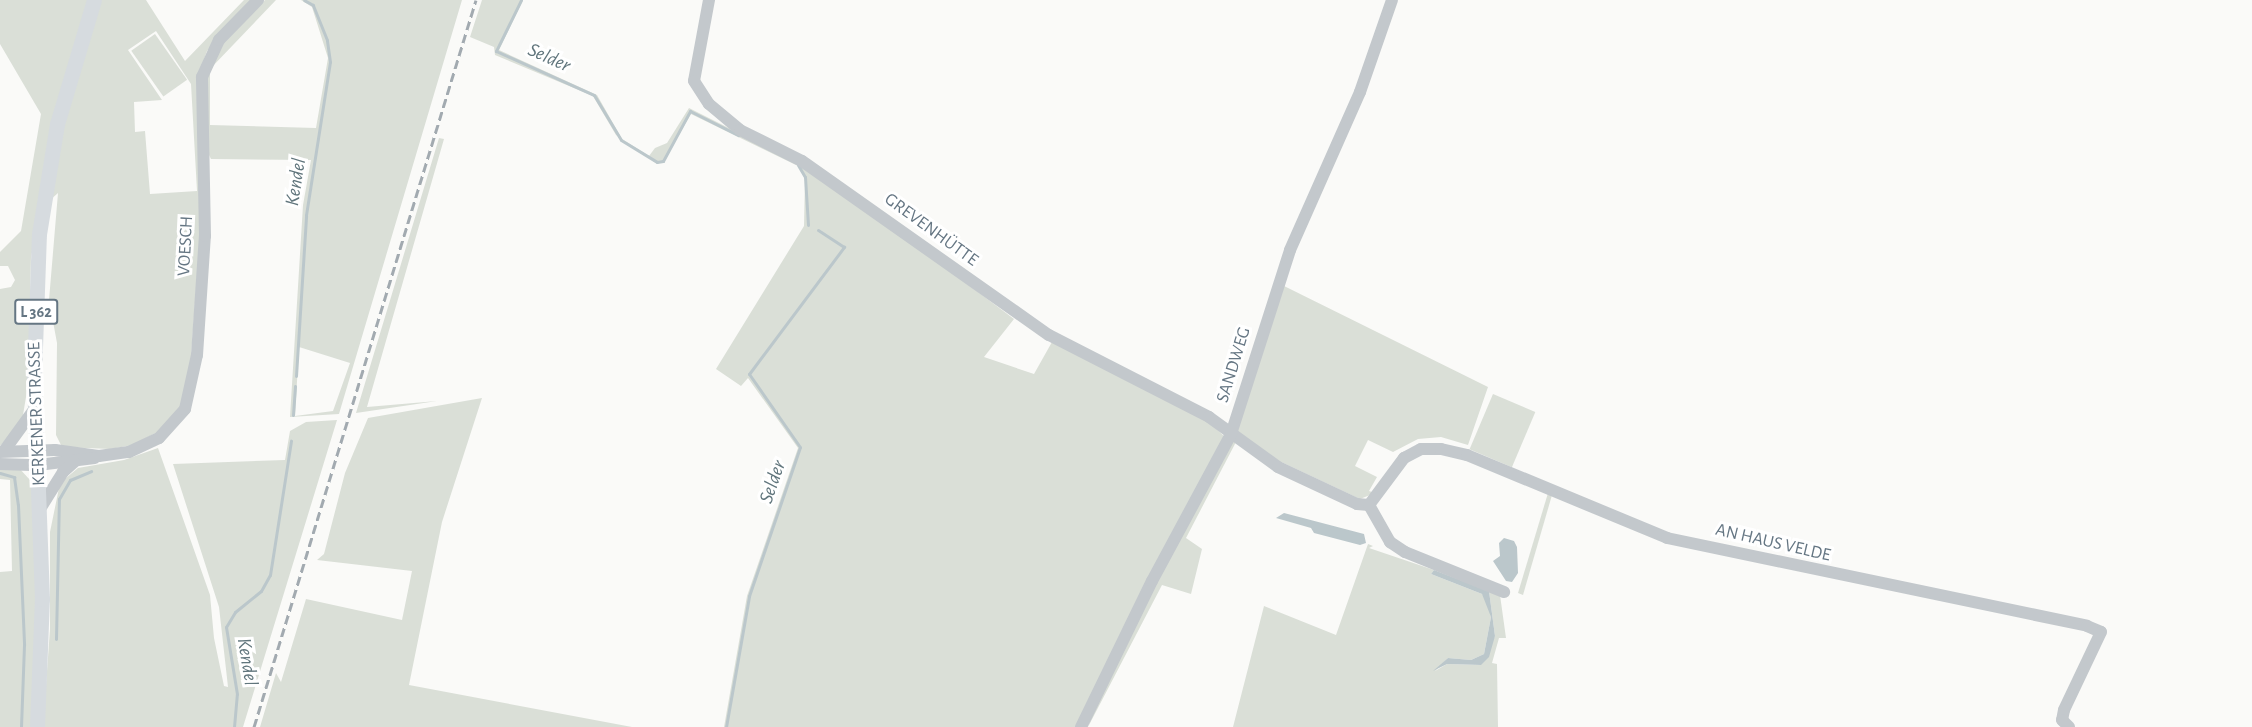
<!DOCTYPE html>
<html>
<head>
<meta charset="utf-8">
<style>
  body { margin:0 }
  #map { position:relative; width:2252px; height:727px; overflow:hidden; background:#fafaf8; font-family:"Alegreya Sans",sans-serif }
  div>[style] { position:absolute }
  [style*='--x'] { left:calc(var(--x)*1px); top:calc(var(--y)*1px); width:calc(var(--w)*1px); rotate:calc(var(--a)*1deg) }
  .green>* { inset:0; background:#dadfd7; transform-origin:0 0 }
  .water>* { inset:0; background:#bbc7cb }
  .stream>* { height:3px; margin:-1.5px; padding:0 1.5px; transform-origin:1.5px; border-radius:1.5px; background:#bbc7cb }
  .minor>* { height:12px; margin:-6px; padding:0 6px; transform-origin:6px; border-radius:6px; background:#c3c8cc }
  .major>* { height:15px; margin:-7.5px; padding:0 7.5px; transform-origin:7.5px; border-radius:7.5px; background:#d6dbdf }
  .rail>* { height:3px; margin-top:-1.5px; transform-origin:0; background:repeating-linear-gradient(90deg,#a2aab0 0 9px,transparent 0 13.5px) }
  span { translate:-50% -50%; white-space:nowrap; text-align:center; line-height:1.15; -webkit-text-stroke:6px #fff; paint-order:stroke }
  .shield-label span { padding:2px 4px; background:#fff; border:2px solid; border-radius:4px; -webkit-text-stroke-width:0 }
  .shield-label { font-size:16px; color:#657683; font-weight:700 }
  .street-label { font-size:18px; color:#657683 }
  .water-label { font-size:20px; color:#60757c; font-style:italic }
</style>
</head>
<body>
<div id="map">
  <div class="green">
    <div style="clip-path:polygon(0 0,89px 0,31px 257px,28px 385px,22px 421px,0 446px,0 289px,11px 287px,15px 280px,8px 266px,0 266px,0 252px,21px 231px,41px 114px,0 44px)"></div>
    <div style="clip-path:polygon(evenodd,100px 0,146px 0,185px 61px,244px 0,253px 0,207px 51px,198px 76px,202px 208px,190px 370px,180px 407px,161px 430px,133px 445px,110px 449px,62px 447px,56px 435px,57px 343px,49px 300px,58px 193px,49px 201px,60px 140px,100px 0,156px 31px,191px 84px,197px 191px,150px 194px,145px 131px,135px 132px,134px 102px,162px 100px,128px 50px,156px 31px)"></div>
    <div style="clip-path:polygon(evenodd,265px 0,276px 0,210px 69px,210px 125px,316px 128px,328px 58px,312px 7px,301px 0,462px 0,339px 414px,290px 417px,303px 205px,311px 160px,211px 159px,209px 155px,206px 81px,211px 62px,222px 43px,265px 0,299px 347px,350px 363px,333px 411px,295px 416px,299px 347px)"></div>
    <div style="clip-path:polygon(482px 0,523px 0,499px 50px,597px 95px,622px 139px,649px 156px,655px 148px,667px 143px,689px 108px,798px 163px,910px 241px,1014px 319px,984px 357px,1034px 374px,1052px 342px,1210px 423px,1226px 438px,1079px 727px,724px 727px,747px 596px,798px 448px,748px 378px,741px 386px,716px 369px,804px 226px,805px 179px,800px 167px,691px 114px,663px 162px,656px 163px,616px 135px,593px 96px,495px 55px,494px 47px,470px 37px)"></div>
    <div style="left:155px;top:34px;width:56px;height:29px;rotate:55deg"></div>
    <div style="clip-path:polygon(439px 138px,444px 139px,367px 407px,437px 401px,356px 413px)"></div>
    <div style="clip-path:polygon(1280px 284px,1488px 387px,1468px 445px,1441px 437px,1418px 439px,1393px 452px,1368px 440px,1355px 466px,1377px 477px,1369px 491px,1375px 493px,1360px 499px,1275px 459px,1237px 433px)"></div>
    <div style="left:1493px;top:394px;width:46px;height:60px;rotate:23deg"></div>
    <div style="clip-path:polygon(482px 398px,442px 522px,409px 685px,632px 727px,260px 727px,276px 673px,281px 682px,306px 599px,402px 620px,412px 571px,317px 560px,324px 554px,345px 473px,368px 418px)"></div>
    <div style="clip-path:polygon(337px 420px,243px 727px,43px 727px,50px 629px,50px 532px,60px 483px,78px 468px,124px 460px,158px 448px,210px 595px,214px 638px,224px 686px,228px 687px,219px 607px,173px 464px,285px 460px,290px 431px,306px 422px)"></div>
    <div style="clip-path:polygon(1231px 442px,1236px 442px,1186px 538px,1202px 549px,1191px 594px,1162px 585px,1088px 727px,1102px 686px)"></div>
    <div style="clip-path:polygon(0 466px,19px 468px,30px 480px,33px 498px,36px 613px,31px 727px,0 727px,0 572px,12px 571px,10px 480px,0 479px)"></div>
    <div style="clip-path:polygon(1548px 493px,1552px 495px,1523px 595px,1518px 593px)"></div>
    <div style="clip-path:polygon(1368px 544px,1373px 546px,1369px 548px,1434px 570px,1431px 574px,1482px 594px,1488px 600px,1491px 617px,1484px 654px,1471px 660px,1448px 658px,1435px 671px,1447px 664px,1480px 665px,1495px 636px,1489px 591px,1500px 595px,1506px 638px,1499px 638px,1492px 663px,1497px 664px,1498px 727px,1233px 727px,1264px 606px,1336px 635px)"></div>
  </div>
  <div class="water">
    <div style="clip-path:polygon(1284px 513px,1364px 534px,1366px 543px,1360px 545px,1314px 533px,1311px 528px,1276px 518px)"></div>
    <div style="clip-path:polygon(1504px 538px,1514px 541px,1517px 547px,1518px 573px,1512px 582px,1506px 581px,1493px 561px,1500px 556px,1499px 543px)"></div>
    <div style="clip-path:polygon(1434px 570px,1489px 591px,1495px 636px,1489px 657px,1481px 665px,1447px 664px,1433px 671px,1448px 658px,1471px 660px,1484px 654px,1491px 617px,1482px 594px,1431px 574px)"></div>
  </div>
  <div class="stream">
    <div style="--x:521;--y:0;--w:57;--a:116.1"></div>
    <div style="--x:496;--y:51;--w:107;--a:24.2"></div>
    <div style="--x:594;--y:95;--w:52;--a:59"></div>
    <div style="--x:621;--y:140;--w:42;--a:31.4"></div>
    <div style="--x:657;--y:162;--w:6;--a:-9"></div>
    <div style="--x:663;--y:161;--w:57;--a:-61.6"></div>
    <div style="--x:690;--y:111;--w:54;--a:26.6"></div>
    <div style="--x:798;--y:165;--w:14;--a:60"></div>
    <div style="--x:805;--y:177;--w:48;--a:86.4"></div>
    <div style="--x:296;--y:376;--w:161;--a:-86.4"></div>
    <div style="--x:306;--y:215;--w:155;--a:-81.1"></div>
    <div style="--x:330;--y:62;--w:22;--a:-98"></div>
    <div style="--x:327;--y:40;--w:38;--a:-112"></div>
    <div style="--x:313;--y:5;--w:10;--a:-151"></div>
    <div style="--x:293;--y:415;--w:29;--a:-86"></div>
    <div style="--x:0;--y:473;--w:15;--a:16"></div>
    <div style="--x:14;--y:477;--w:28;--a:82"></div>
    <div style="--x:18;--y:505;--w:140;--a:87.5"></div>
    <div style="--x:24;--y:645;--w:82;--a:92.1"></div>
    <div style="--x:56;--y:639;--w:140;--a:-88.8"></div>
    <div style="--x:59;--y:499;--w:22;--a:-60"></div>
    <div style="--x:70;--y:480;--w:23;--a:-23"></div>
    <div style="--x:234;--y:727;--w:33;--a:-85"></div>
    <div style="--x:237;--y:694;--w:68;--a:-99.3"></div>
    <div style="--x:226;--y:627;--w:17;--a:-59"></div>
    <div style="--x:235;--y:612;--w:33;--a:-39"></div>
    <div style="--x:261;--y:591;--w:18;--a:-61"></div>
    <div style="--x:270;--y:575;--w:136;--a:-81.1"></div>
    <div style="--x:726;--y:727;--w:133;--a:-80"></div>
    <div style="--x:749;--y:596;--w:157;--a:-71.1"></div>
    <div style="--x:800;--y:447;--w:89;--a:-124.9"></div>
    <div style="--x:749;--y:374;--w:159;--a:-53.2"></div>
    <div style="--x:844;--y:247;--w:31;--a:-147"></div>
  </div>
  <div class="minor">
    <div style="--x:709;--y:0;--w:82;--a:100.5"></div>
    <div style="--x:694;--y:81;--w:27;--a:57"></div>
    <div style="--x:709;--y:104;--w:40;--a:40"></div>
    <div style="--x:740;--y:130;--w:69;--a:26.6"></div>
    <div style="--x:802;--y:161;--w:302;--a:35.2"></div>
    <div style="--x:1049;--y:335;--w:180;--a:27.1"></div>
    <div style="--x:1209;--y:417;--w:85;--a:35.9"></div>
    <div style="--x:1278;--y:467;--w:87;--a:25.1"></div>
    <div style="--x:1357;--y:504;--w:12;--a:5"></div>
    <div style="--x:1369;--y:505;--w:59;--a:-53.3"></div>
    <div style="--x:1404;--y:458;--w:19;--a:-28"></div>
    <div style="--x:1421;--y:449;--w:20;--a:0"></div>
    <div style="--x:1441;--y:449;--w:27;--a:13"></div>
    <div style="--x:1467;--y:455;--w:217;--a:22.5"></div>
    <div style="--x:1667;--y:538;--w:429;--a:11.8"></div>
    <div style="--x:2087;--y:626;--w:15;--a:23"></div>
    <div style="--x:2101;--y:632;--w:86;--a:115.4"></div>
    <div style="--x:2064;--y:710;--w:10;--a:101"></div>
    <div style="--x:2062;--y:720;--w:10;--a:45"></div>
    <div style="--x:4;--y:451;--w:54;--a:-54"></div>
    <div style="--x:0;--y:452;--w:55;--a:-2.1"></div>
    <div style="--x:55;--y:450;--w:44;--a:7.8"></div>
    <div style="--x:99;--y:456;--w:30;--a:-8"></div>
    <div style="--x:129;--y:452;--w:33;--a:-25"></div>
    <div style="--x:159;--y:438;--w:39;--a:-48"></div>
    <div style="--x:185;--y:409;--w:55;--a:-77.5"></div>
    <div style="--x:197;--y:355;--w:119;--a:-86.2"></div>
    <div style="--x:205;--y:236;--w:159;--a:-91.1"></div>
    <div style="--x:202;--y:77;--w:41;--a:-65.3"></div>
    <div style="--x:219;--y:40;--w:56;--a:-45.7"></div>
    <div style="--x:0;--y:464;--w:38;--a:2"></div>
    <div style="--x:38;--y:465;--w:57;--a:-7"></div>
    <div style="--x:1369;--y:505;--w:43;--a:60.4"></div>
    <div style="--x:1390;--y:542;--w:18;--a:34"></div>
    <div style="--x:1405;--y:552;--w:107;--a:22"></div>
    <div style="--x:40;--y:509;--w:44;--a:-58.1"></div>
    <div style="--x:63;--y:472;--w:15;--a:-42"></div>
    <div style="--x:1081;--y:727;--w:162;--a:-64.1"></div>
    <div style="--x:1152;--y:581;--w:167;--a:-61.7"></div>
    <div style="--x:1231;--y:434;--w:193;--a:-72.2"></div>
    <div style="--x:1290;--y:250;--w:173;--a:-66.1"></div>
    <div style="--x:1360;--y:92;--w:97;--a:-70.8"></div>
  </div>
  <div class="major">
    <div style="--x:37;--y:727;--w:128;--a:-87.8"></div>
    <div style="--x:42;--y:599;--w:223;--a:-92.1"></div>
    <div style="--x:34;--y:376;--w:142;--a:-88"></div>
    <div style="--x:39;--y:234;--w:111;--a:-80.7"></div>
    <div style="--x:57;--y:124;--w:129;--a:-73.4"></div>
  </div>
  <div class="rail">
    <div style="--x:254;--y:727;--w:760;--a:-73.02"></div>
  </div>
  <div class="shield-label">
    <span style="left:36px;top:312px">L 362</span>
  </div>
  <div class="street-label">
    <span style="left:931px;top:230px;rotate:36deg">GREVENHÜTTE</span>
    <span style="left:186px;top:246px;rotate:-87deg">VOESCH</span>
    <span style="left:1234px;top:365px;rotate:-73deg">SANDWEG</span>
    <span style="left:37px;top:414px;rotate:-92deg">KERKENER STRASSE</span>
    <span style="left:1773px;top:543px;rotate:13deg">AN HAUS VELDE</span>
  </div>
  <div class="water-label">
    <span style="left:549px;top:58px;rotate:24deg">Selder</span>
    <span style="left:296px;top:182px;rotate:-81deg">Kendel</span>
    <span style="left:773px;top:482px;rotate:-71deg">Selder</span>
    <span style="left:247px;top:662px;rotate:81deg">Kendel</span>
  </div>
</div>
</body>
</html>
